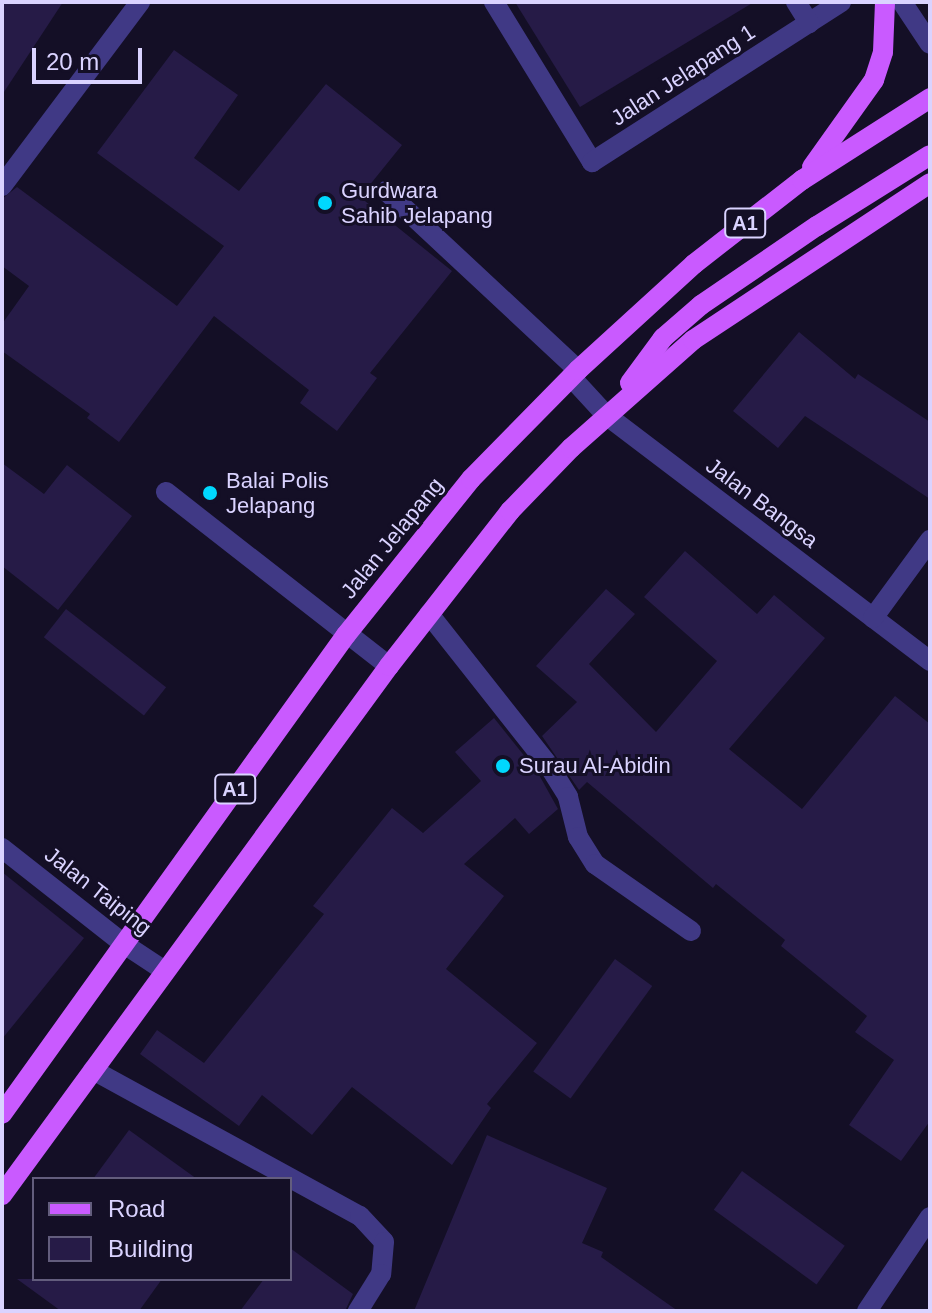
<!DOCTYPE html>
<html>
<head>
<meta charset="utf-8">
<style>
  body { margin:0 }
  #map { position:relative; width:932px; height:1313px; overflow:hidden; background:#140f26; font-family:Helvetica,sans-serif }
  div>[style] { position:absolute }
  [style*='--x'] { left:calc(var(--x)*1px); top:calc(var(--y)*1px); width:calc(var(--w)*1px); rotate:calc(var(--a)*1deg) }
  .building>* { inset:0; background:#261b47; transform-origin:0 0 }
  .minor>* { height:20px; margin:-10px; padding:0 10px; transform-origin:10px; border-radius:10px; background:#403985 }
  .major>* { height:20px; margin:-10px; padding:0 10px; transform-origin:10px; border-radius:10px; background:#c95aff }
  .dots>* { width:22px; height:22px; translate:-50% -50%; box-sizing:border-box; border:4px solid #140f26; border-radius:50% }
  span { translate:-50% -50%; white-space:nowrap; text-align:center; line-height:1.15; -webkit-text-stroke:6px #140f26; paint-order:stroke }
  .shield-label span { padding:2px 6px; background:#140f26; border:2px solid; border-radius:6px; -webkit-text-stroke-width:0 }
  .shield-label { font-size:20px; color:#dad3ff; font-weight:700 }
  .street-label { font-size:22px; color:#dad3ff }
  .poi-label { font-size:22px; color:#dad3ff }
  .left { translate:0 -50%; text-align:left }
  .frame { position:absolute; inset:0; border:4px solid #dad3ff; pointer-events:none }
  .legend { position:absolute; left:32px; top:1177px; width:260px; height:104px; box-sizing:border-box; background:#140f26; border:2px solid #635d7d; margin:0; padding:10px 14px; list-style:none; font-size:24px; color:#dad3ff }
  .legend li { display:flex; align-items:center; gap:16px; height:40px }
  .legend b { width:40px; border:2px solid #635d7d }
  .scale { position:absolute; left:32px; top:48px; width:110px; height:36px; box-sizing:border-box; border:4px solid #dad3ff; border-top:0; padding-left:10px; font-size:24px; line-height:28px; white-space:nowrap; color:#dad3ff; -webkit-text-stroke:6px #140f26; paint-order:stroke }
</style>
</head>
<body>
<div id="map">
  <div class="building">
    <div style="clip-path:polygon(2px 2px,63px 2px,2px 95px)"></div>
    <div style="clip-path:polygon(515px 2px,754px 2px,580px 107px)"></div>
    <div style="clip-path:polygon(174px 50px,238px 95px,194px 158px,239px 191px,326px 84px,402px 145px,360px 197px,452px 271px,370px 373px,377px 378px,337px 431px,300px 403px,309px 390px,214px 316px,119px 442px,87px 418px,90px 414px,2px 351px,2px 324px,29px 286px,2px 266px,2px 199px,17px 187px,177px 306px,224px 246px,97px 153px)"></div>
    <div style="clip-path:polygon(799px 332px,855px 379px,858px 374px,930px 422px,930px 499px,805px 416px,778px 448px,733px 411px)"></div>
    <div style="clip-path:polygon(2px 463px,44px 494px,67px 465px,132px 516px,58px 610px,2px 566px)"></div>
    <div style="clip-path:polygon(685px 551px,757px 614px,774px 595px,825px 638px,729px 749px,802px 809px,895px 696px,930px 724px,930px 1121px,901px 1161px,849px 1125px,894px 1060px,855px 1032px,867px 1016px,781px 946px,785px 940px,716px 884px,713px 888px,587px 782px,579px 790px,542px 736px,577px 702px,536px 666px,606px 589px,635px 614px,589px 664px,656px 732px,717px 661px,644px 597px)"></div>
    <div style="left:66px;top:609px;width:127px;height:36px;rotate:38deg"></div>
    <div style="clip-path:polygon(494px 718px,538px 773px,558px 809px,529px 834px,515px 818px,464px 864px,504px 896px,446px 969px,537px 1043px,487px 1104px,491px 1108px,452px 1165px,352px 1087px,312px 1135px,262px 1095px,239px 1126px,140px 1054px,157px 1030px,204px 1063px,324px 914px,313px 906px,392px 808px,423px 833px,481px 781px,455px 752px)"></div>
    <div style="clip-path:polygon(2px 872px,84px 938px,2px 1039px)"></div>
    <div style="left:615px;top:959px;width:46px;height:139px;rotate:36deg"></div>
    <div style="clip-path:polygon(129px 1130px,197px 1179px,93px 1179px)"></div>
    <div style="clip-path:polygon(487px 1135px,607px 1188px,582px 1243px,603px 1252px,601px 1257px,678px 1311px,414px 1311px)"></div>
    <div style="left:742px;top:1171px;width:127px;height:48px;rotate:36deg"></div>
    <div style="clip-path:polygon(290px 1248px,353px 1294px,345px 1311px,240px 1311px,264px 1279px,290px 1279px)"></div>
    <div style="clip-path:polygon(17px 1279px,162px 1279px,139px 1311px,61px 1311px)"></div>
  </div>
  <div class="minor">
    <div style="--x:494;--y:2;--w:188;--a:58.5"></div>
    <div style="--x:592;--y:162;--w:296;--a:-32.7"></div>
    <div style="--x:796;--y:2;--w:25;--a:58"></div>
    <div style="--x:902;--y:2;--w:50;--a:56.3"></div>
    <div style="--x:2;--y:186;--w:230;--a:-53.1"></div>
    <div style="--x:386;--y:191;--w:262;--a:43"></div>
    <div style="--x:571;--y:377;--w:52;--a:47.4"></div>
    <div style="--x:606;--y:415;--w:407;--a:37.2"></div>
    <div style="--x:166;--y:492;--w:283;--a:38"></div>
    <div style="--x:429;--y:614;--w:194;--a:51.7"></div>
    <div style="--x:549;--y:766;--w:36;--a:58"></div>
    <div style="--x:568;--y:797;--w:41;--a:76"></div>
    <div style="--x:578;--y:837;--w:32;--a:58"></div>
    <div style="--x:595;--y:864;--w:117;--a:34.9"></div>
    <div style="--x:873;--y:618;--w:97;--a:-53.8"></div>
    <div style="--x:2;--y:848;--w:155;--a:38.2"></div>
    <div style="--x:124;--y:944;--w:49;--a:33.4"></div>
    <div style="--x:93;--y:1070;--w:304;--a:28.7"></div>
    <div style="--x:360;--y:1216;--w:35;--a:47"></div>
    <div style="--x:384;--y:1242;--w:32;--a:95"></div>
    <div style="--x:381;--y:1274;--w:44;--a:121.9"></div>
    <div style="--x:867;--y:1311;--w:113;--a:-56.2"></div>
  </div>
  <div class="major">
    <div style="--x:812;--y:167;--w:107;--a:-54.5"></div>
    <div style="--x:874;--y:80;--w:29;--a:-72"></div>
    <div style="--x:883;--y:52;--w:50;--a:-87.7"></div>
    <div style="--x:630;--y:383;--w:56;--a:-53.7"></div>
    <div style="--x:663;--y:338;--w:50;--a:-41"></div>
    <div style="--x:701;--y:305;--w:140;--a:-34.3"></div>
    <div style="--x:817;--y:226;--w:133;--a:-32.1"></div>
    <div style="--x:2;--y:1114;--w:590;--a:-54.32"></div>
    <div style="--x:346;--y:635;--w:200;--a:-51.3"></div>
    <div style="--x:471;--y:479;--w:153;--a:-45.5"></div>
    <div style="--x:578;--y:370;--w:157;--a:-42.4"></div>
    <div style="--x:694;--y:264;--w:137;--a:-37.9"></div>
    <div style="--x:802;--y:180;--w:152;--a:-32.6"></div>
    <div style="--x:2;--y:1195;--w:655;--a:-53.81"></div>
    <div style="--x:389;--y:666;--w:197;--a:-52"></div>
    <div style="--x:510;--y:511;--w:88;--a:-45.9"></div>
    <div style="--x:571;--y:448;--w:163;--a:-41.5"></div>
    <div style="--x:693;--y:340;--w:284;--a:-33.5"></div>
  </div>
  <div class="dots">
    <div style="left:325px;top:203px;background:#00d8fe"></div>
    <div style="left:210px;top:493px;background:#00d8fe"></div>
    <div style="left:503px;top:766px;background:#00d8fe"></div>
  </div>
  <div class="shield-label">
    <span style="left:745px;top:223px">A1</span>
    <span style="left:235px;top:789px">A1</span>
  </div>
  <div class="street-label">
    <span style="left:683px;top:75px;rotate:-33deg">Jalan Jelapang 1</span>
    <span style="left:762px;top:503px;rotate:37deg">Jalan Bangsa</span>
    <span style="left:392px;top:538px;rotate:-51deg">Jalan Jelapang</span>
    <span style="left:98px;top:891px;rotate:38deg">Jalan Taiping</span>
  </div>
  <div class="poi-label">
    <span class="left" style="left:341px;top:203px">Gurdwara<br>Sahib Jelapang</span>
    <span class="left" style="left:226px;top:493px">Balai Polis<br>Jelapang</span>
    <span class="left" style="left:519px;top:766px">Surau Al-Abidin</span>
  </div>
  <div class="frame"></div>
  <ul class="legend">
  <li><b style="height:10px;background:#c95aff"></b>Road</li>
  <li><b style="height:22px;background:#261b47"></b>Building</li>
  </ul>
  <div class="scale">20 m</div>
</div>
</body>
</html>
